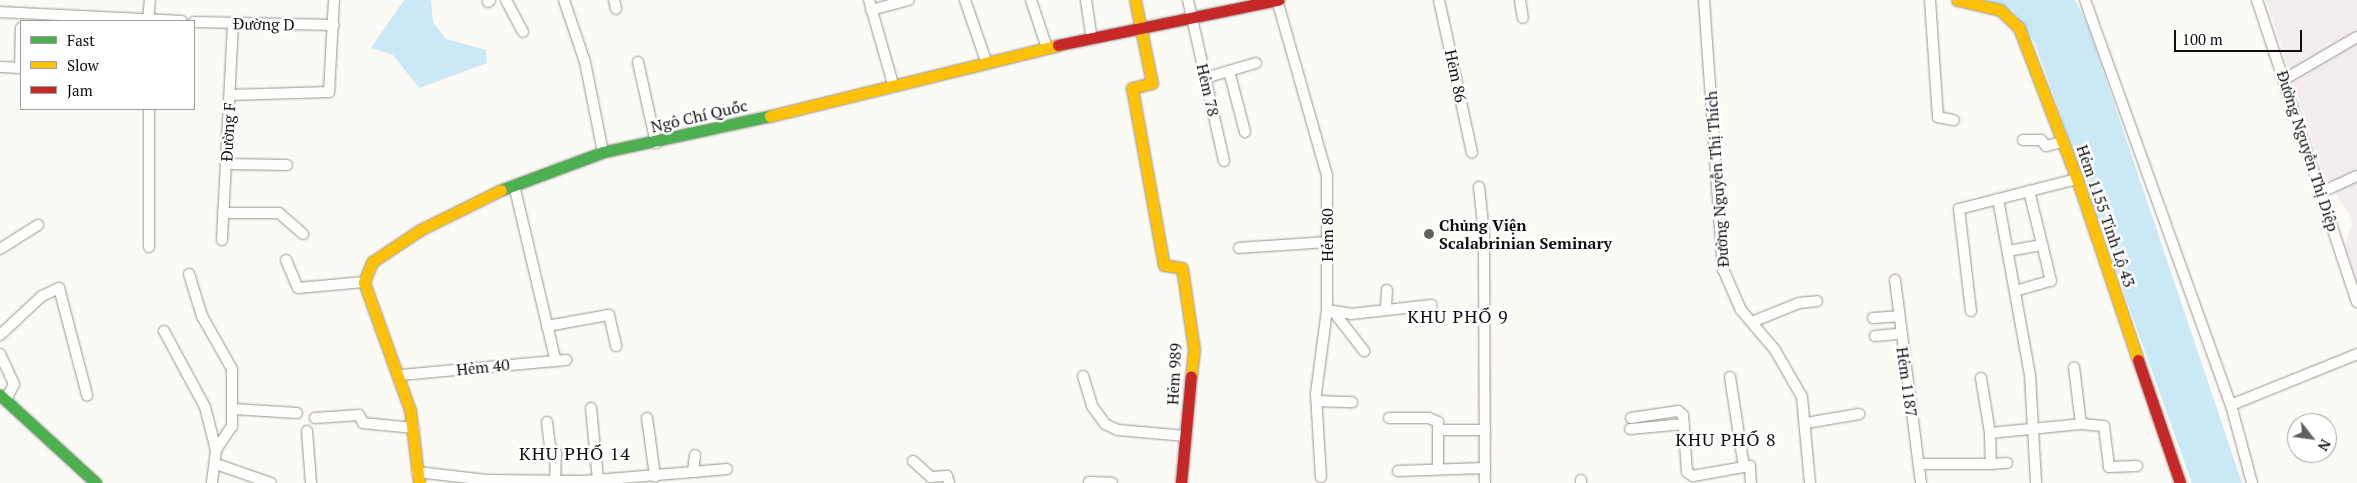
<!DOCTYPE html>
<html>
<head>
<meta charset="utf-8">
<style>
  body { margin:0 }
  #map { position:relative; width:2357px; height:483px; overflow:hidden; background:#fcfaf4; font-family:"PT Serif",serif }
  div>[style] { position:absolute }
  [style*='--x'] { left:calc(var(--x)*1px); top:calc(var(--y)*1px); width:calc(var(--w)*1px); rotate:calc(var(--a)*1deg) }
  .industrial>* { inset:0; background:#f3edf0 }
  .water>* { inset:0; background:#cae8f5 }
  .roads { filter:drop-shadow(0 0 1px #969592) drop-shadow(0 0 1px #969592) }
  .street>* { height:10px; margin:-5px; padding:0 5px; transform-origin:5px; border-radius:5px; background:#fffefd }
  .fast>* { height:11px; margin:-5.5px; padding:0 5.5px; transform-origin:5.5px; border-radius:5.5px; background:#4caf50 }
  .slow>* { height:11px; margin:-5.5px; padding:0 5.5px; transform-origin:5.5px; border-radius:5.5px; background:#ffc107 }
  .jam>* { height:11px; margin:-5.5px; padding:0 5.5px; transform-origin:5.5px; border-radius:5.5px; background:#c62828 }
  .dots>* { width:14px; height:14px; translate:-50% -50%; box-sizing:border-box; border:2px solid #fff; border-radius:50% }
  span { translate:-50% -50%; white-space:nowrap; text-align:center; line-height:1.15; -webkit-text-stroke:5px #fff; paint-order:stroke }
  .street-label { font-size:16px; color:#0f0f0f }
  .poi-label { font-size:16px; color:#0f0f0f; font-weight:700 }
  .left { translate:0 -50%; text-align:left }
  .neighbourhood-label { font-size:18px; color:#0f0f0f; letter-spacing:1px }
  .legend { position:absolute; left:20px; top:20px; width:175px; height:90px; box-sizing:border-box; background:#fff; border:1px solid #9f9f9f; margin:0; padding:6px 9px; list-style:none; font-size:15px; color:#0f0f0f }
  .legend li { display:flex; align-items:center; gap:10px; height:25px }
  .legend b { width:25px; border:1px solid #9f9f9f }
  .north { position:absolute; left:2287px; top:413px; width:50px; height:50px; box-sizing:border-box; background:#fff; border:1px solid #9f9f9f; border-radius:50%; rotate:120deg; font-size:14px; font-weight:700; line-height:20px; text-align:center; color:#0f0f0f }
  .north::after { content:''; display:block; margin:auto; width:18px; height:22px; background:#62615f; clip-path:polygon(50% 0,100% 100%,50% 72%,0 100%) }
  .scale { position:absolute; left:2174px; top:30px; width:128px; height:22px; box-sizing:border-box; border:2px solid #0f0f0f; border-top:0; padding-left:6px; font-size:15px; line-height:18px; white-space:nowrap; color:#0f0f0f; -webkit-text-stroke:4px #fff; paint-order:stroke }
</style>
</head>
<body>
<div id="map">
  <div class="industrial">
    <div style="clip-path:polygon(2266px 0,2357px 0,2357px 281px,2345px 245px,2353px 221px,2322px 170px)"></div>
  </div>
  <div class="water">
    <div style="clip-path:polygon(404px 0,431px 0,433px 22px,446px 39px,486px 50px,487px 63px,419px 88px,393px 55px,371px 48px)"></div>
    <div style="clip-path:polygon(1986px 0,2075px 0,2087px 23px,2242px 483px,2192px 483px,2034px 41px,2013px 11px)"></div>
  </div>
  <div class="roads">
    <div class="street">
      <div style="--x:506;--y:0;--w:36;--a:62"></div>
      <div style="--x:564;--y:0;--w:65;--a:71.3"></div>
      <div style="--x:585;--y:62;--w:92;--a:78.7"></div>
      <div style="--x:614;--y:0;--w:9;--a:77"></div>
      <div style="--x:869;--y:0;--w:87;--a:74.1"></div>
      <div style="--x:965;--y:0;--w:65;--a:71"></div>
      <div style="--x:1031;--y:0;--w:51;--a:71.6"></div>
      <div style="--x:1086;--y:0;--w:40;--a:81.5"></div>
      <div style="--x:1188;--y:0;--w:165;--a:77.4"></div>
      <div style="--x:1277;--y:0;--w:182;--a:74.1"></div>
      <div style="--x:1327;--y:175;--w:135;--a:90"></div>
      <div style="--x:1327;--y:310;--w:85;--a:97.5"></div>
      <div style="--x:1316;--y:394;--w:83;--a:86.6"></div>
      <div style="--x:1439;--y:0;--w:156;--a:77.8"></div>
      <div style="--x:1520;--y:0;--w:18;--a:81"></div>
      <div style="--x:1704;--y:0;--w:270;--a:86"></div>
      <div style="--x:1723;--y:269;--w:45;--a:66.3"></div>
      <div style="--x:1741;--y:310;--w:52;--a:49.6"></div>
      <div style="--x:1775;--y:350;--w:54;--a:60.1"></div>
      <div style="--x:1802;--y:397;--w:86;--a:84.7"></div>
      <div style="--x:1930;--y:0;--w:117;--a:86.1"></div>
      <div style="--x:1938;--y:117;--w:16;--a:11"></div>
      <div style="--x:2085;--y:0;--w:431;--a:70.2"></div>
      <div style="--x:2231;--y:405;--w:81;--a:74.9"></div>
      <div style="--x:2257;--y:0;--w:318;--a:71.7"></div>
      <div style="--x:488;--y:2;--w:3;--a:-45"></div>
      <div style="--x:871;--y:10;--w:39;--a:-15"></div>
      <div style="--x:0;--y:12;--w:182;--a:2.8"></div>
      <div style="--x:148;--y:21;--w:21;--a:-85"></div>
      <div style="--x:194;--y:22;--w:140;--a:1.2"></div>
      <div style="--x:638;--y:62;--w:83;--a:77.5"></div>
      <div style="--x:0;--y:67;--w:21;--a:3"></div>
      <div style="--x:20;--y:68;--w:40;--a:-88.6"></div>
      <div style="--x:1229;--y:71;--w:63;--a:75.3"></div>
      <div style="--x:1205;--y:78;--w:53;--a:-16.4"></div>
      <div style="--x:2285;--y:79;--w:83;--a:-30.3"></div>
      <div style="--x:230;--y:95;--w:99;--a:-1.7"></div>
      <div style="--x:329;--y:92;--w:92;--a:-86.9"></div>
      <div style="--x:149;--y:109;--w:138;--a:90"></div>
      <div style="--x:2023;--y:140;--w:18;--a:0"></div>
      <div style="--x:2041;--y:140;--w:8;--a:50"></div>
      <div style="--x:2046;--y:146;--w:17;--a:-13"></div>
      <div style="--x:226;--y:164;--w:61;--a:0.9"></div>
      <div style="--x:514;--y:185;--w:179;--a:76.7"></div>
      <div style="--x:1479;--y:187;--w:47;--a:83.9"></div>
      <div style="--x:1484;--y:234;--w:249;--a:89.8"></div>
      <div style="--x:2322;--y:192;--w:38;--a:-25"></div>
      <div style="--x:1998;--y:199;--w:179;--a:79.7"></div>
      <div style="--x:2030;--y:375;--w:108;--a:86.8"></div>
      <div style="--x:223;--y:213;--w:56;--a:0"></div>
      <div style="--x:279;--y:213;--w:32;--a:41"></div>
      <div style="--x:222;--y:240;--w:216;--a:-87.1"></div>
      <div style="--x:1239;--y:248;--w:87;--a:-3.9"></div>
      <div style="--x:0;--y:249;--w:45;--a:-32.3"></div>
      <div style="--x:2008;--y:251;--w:35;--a:-10"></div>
      <div style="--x:286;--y:260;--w:30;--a:67"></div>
      <div style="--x:298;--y:288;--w:66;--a:-5.2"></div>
      <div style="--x:189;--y:274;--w:44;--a:72.8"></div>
      <div style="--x:202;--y:316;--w:61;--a:60.5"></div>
      <div style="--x:232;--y:369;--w:57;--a:90"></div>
      <div style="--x:232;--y:426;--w:29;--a:124"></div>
      <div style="--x:1895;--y:280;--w:205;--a:82.7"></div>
      <div style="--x:2015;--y:291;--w:37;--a:-16"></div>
      <div style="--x:2051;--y:281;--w:93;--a:-103.7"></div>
      <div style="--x:1386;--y:308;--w:18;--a:-87"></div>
      <div style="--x:1327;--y:310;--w:24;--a:9"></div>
      <div style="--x:1351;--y:314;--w:81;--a:-6.4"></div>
      <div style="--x:1333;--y:311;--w:51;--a:52.2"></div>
      <div style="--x:1971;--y:311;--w:103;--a:-96.7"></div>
      <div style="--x:1959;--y:209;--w:122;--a:-14.3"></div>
      <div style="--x:1873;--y:318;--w:26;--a:-4"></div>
      <div style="--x:1752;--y:322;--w:51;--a:-22"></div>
      <div style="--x:1799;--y:303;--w:18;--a:-6"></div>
      <div style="--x:547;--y:326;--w:63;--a:-10.1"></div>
      <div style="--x:609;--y:315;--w:32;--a:77"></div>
      <div style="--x:164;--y:331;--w:86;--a:61.7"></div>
      <div style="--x:205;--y:407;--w:44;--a:75.7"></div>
      <div style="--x:216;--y:450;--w:33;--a:97"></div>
      <div style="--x:0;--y:335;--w:57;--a:-42.9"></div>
      <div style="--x:42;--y:296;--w:19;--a:-25"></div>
      <div style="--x:59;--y:288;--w:111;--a:75.3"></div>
      <div style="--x:1875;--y:336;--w:25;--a:-5"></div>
      <div style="--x:0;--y:354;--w:33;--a:65"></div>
      <div style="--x:14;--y:384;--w:18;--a:117"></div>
      <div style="--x:400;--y:375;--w:167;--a:-5.2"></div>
      <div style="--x:1083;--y:376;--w:31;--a:73"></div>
      <div style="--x:1092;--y:406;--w:22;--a:54"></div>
      <div style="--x:1105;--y:424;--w:14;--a:25"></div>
      <div style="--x:1118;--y:430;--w:68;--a:5"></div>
      <div style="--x:1730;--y:377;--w:91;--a:81.2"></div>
      <div style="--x:1981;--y:378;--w:56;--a:80.7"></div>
      <div style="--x:1990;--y:433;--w:91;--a:-5.6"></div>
      <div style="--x:2081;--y:424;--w:57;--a:-97"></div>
      <div style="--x:1317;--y:401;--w:35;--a:2"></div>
      <div style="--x:2231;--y:405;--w:136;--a:-22"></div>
      <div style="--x:591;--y:408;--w:71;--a:84.4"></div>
      <div style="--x:233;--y:409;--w:64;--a:3.6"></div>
      <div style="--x:315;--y:418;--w:44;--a:-3.9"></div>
      <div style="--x:359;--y:415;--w:9;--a:63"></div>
      <div style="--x:363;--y:423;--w:51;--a:5.6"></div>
      <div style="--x:647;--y:418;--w:59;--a:82.1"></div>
      <div style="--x:1389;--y:418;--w:40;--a:0"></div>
      <div style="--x:1429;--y:418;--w:10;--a:24"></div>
      <div style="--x:1438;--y:422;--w:47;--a:90"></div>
      <div style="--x:1631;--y:418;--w:48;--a:-8.5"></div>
      <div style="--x:1678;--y:411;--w:6;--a:39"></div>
      <div style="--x:1683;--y:415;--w:57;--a:86"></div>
      <div style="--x:1687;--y:472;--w:7;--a:34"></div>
      <div style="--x:1693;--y:476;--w:58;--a:-10"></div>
      <div style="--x:1750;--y:466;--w:17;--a:87"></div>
      <div style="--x:547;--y:422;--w:24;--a:83"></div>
      <div style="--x:550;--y:446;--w:9;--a:49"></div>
      <div style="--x:556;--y:453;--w:28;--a:92"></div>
      <div style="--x:1806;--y:423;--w:54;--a:-9.6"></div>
      <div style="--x:2081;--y:424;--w:23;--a:5"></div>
      <div style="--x:2104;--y:426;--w:41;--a:83"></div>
      <div style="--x:2109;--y:467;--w:28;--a:-2"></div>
      <div style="--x:1630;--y:429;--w:54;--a:-5.3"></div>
      <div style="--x:1439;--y:430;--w:46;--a:0"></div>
      <div style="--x:307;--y:431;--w:52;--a:85.6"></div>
      <div style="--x:913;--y:461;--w:24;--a:42"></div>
      <div style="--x:931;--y:477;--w:16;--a:-4"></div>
      <div style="--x:947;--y:476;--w:7;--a:74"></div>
      <div style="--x:216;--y:464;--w:58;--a:19.1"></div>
      <div style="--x:1919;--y:464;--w:72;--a:0"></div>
      <div style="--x:1991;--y:464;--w:31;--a:-92"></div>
      <div style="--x:1991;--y:464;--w:16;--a:-4"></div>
      <div style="--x:1398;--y:471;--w:87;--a:-2"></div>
      <div style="--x:417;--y:472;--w:70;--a:6.5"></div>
      <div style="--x:487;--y:480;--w:97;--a:0.6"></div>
      <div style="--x:584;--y:481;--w:109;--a:-4.7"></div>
      <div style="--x:693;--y:472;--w:17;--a:-83"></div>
      <div style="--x:693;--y:472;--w:34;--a:-5"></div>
      <div style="--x:1581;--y:480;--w:3;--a:90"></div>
      <div style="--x:1089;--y:482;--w:23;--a:2"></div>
    </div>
    <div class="fast">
      <div style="--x:501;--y:190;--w:109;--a:-20.4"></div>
      <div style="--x:603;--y:152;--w:171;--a:-12.2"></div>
      <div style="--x:0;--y:395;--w:130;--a:42.5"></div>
    </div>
    <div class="slow">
      <div style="--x:1135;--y:0;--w:85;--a:78.4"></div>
      <div style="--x:1152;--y:83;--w:21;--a:166"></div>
      <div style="--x:1132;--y:88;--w:180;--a:79.8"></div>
      <div style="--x:1164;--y:265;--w:18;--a:9"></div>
      <div style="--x:1182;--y:268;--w:82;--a:81.6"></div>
      <div style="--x:1194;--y:349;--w:27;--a:96"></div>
      <div style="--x:1957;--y:0;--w:44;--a:13.1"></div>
      <div style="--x:2000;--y:10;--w:26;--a:43"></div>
      <div style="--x:2019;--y:28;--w:162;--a:69"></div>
      <div style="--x:2077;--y:179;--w:191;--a:71.4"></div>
      <div style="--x:770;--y:116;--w:297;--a:-13.8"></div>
      <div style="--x:419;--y:483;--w:74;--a:-97"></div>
      <div style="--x:410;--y:410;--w:136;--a:-109.8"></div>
      <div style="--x:364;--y:282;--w:22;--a:-68"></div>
      <div style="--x:372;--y:262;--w:58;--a:-33.7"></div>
      <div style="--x:420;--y:230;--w:90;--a:-26.3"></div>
    </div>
    <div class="jam">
      <div style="--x:1058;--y:45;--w:225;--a:-11.6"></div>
      <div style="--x:2138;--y:360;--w:130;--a:71.1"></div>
      <div style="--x:1181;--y:483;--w:107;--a:-84.7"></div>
    </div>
  </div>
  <div class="dots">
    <div style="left:1429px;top:234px;background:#62615f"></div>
  </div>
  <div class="street-label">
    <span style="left:264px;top:24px;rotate:1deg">Đường D</span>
    <span style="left:1456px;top:76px;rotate:78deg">Hẻm 86</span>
    <span style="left:1208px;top:90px;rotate:77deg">Hẻm 78</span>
    <span style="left:699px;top:116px;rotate:-13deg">Ngô Chí Quốc</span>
    <span style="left:228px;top:132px;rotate:-87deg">Đường F</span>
    <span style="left:2308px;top:151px;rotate:72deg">Đường Nguyễn Thị Diệp</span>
    <span style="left:1717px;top:179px;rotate:-94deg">Đường Nguyễn Thị Thích</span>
    <span style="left:2106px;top:216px;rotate:71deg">Hẻm 1155 Tỉnh Lộ 43</span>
    <span style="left:1327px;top:235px;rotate:-90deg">Hẻm 80</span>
    <span style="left:483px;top:367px;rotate:-6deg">Hẻm 40</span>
    <span style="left:1174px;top:374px;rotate:-87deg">Hẻm 989</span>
    <span style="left:1907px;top:382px;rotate:82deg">Hẻm 1187</span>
  </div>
  <div class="poi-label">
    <span class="left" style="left:1439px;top:234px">Chủng Viện<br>Scalabrinian Seminary</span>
  </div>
  <div class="neighbourhood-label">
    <span style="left:1458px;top:316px">KHU PHỐ 9</span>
    <span style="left:1726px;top:439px">KHU PHỐ 8</span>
    <span style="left:575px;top:453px">KHU PHỐ 14</span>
  </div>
  <ul class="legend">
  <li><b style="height:6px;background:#4caf50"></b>Fast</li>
  <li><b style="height:6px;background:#ffc107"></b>Slow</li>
  <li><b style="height:6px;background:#c62828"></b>Jam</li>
  </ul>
  <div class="north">N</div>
  <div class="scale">100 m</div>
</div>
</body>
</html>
